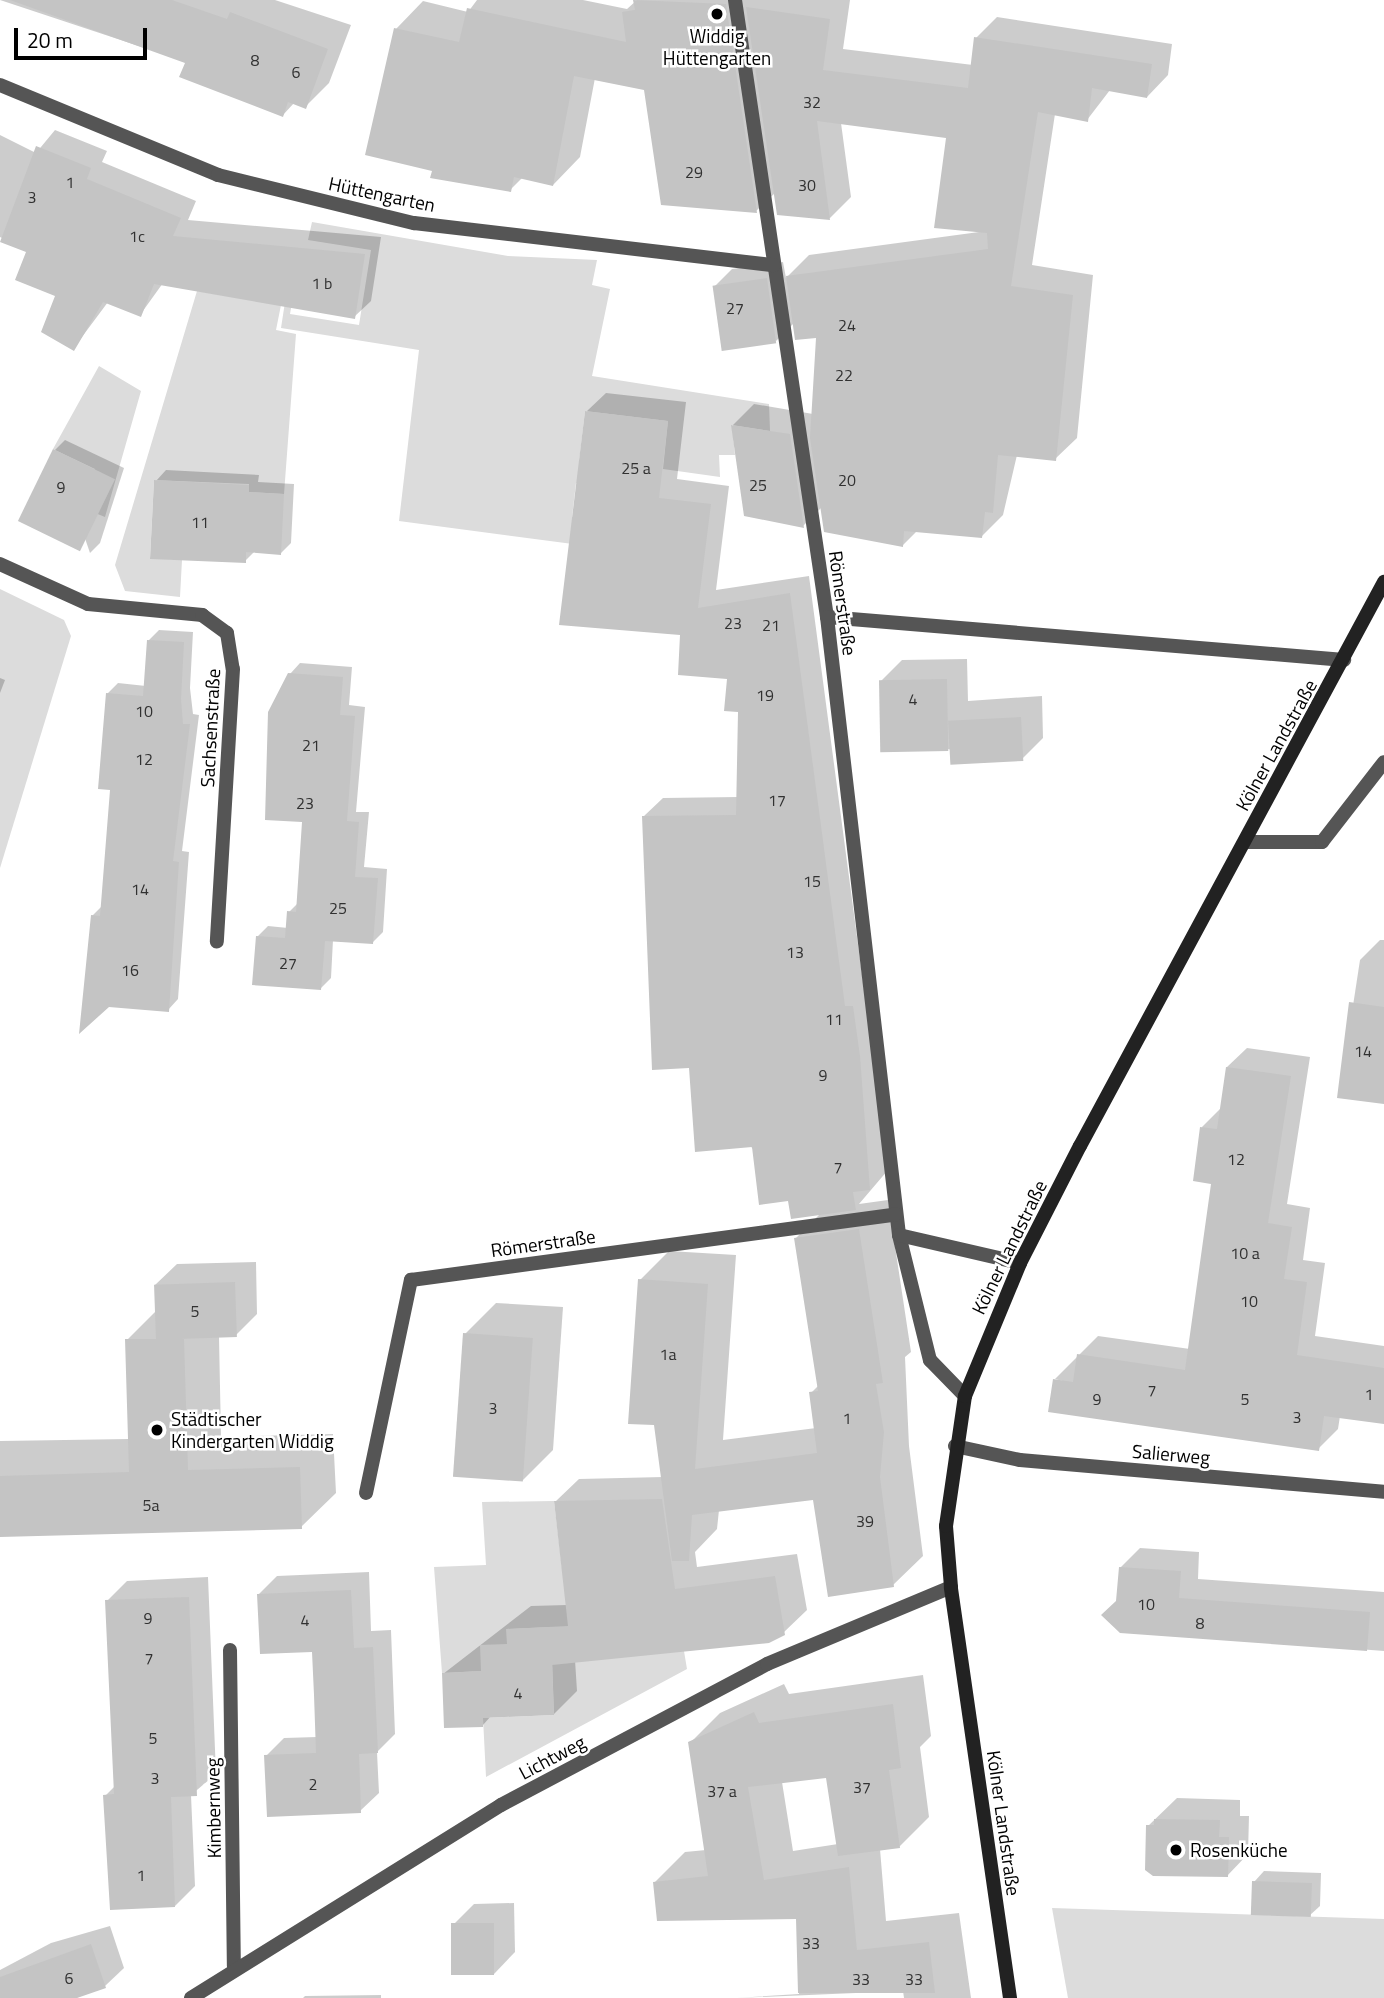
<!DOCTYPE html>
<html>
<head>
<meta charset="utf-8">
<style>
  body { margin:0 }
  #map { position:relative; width:1384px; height:1998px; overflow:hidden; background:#fff; font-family:"Titillium Web",sans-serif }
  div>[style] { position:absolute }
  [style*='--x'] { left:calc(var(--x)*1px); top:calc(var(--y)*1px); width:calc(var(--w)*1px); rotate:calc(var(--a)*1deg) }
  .green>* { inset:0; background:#dcdcdc }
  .shadow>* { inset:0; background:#0003 }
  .building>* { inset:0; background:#c4c4c4; transform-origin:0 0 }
  .service>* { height:14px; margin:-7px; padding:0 7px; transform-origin:7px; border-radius:7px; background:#555 }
  .minor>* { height:14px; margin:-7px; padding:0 7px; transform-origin:7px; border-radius:7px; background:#555 }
  .secondary>* { height:14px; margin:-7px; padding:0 7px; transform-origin:7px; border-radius:7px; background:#222 }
  .dots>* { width:19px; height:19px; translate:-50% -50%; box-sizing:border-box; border:4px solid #fff; border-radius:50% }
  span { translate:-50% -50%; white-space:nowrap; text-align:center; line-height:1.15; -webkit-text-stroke:5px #fff; paint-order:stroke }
  .number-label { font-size:16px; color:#313131 }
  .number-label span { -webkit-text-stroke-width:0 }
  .poi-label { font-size:19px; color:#000 }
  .left { translate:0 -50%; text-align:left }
  .street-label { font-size:19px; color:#000 }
  .scale { position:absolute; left:14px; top:28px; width:133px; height:32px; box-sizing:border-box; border:4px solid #000; border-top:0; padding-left:9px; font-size:21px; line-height:24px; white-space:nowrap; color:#000; -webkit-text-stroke:5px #fff; paint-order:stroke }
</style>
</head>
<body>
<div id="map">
  <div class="green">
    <div style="clip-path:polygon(312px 222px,508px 256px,597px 260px,592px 285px,610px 289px,592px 376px,769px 404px,770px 431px,732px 425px,735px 455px,719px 455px,720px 477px,663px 469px,668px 421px,585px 411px,579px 462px,607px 487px,576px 483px,572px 517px,630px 524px,626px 551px,399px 521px,419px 350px,281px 328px,287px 289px,294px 291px,290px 314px,359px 325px,371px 250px,308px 240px)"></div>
    <div style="clip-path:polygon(197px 291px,281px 305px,276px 330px,296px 334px,284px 494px,249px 492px,249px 484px,154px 480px,150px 558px,182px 560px,180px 597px,125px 591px,115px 565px)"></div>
    <div style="clip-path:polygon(99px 366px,141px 391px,105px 517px,78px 506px,95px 469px,53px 449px)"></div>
    <div style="clip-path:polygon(0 589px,64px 620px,71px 636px,0 868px)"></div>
    <div style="clip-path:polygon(554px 1501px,562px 1568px,684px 1651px,687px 1669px,486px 1777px,483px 1718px,554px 1715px,551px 1627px,507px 1629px,507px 1644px,481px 1671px,442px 1673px,434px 1567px,486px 1565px,482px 1502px)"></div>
    <div style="clip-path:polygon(1052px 1908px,1384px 1919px,1384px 1998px,1068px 1998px)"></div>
  </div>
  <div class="shadow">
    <div style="clip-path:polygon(0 0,275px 0,351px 25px,329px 83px,305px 107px,294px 103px,283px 115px,187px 62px)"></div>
    <div style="clip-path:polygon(477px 0,583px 0,627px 9px,637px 0,850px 0,843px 49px,973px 65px,976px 38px,997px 17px,1172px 44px,1168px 75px,1147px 97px,1110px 90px,1087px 120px,1055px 114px,1032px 265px,1093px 275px,1077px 438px,1055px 459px,1017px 455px,1003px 515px,982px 536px,918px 530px,903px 545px,822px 507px,803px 526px,745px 515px,733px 425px,754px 404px,813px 414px,817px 336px,795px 322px,776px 341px,715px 286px,732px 269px,783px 262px,786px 278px,809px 255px,979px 232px,948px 137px,841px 123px,851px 197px,830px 218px,778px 213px,775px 193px,756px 211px,646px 89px,595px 78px,580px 157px,553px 185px,523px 177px,510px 190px,434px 170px,396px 29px,423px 1px,468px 12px)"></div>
    <div style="clip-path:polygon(55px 130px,107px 151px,102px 162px,196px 201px,188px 220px,381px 237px,371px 301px,354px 317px,163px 283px,140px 315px,108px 302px,73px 349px,58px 295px,28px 251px,0 237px,0 135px,36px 153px)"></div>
    <div style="clip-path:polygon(606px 393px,686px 402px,677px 479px,729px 486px,716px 590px,809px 576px,888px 1170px,859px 1204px,888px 1200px,911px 1352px,905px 1357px,909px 1446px,923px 1556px,893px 1585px,815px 1498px,719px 1510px,717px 1529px,695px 1552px,697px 1567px,797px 1554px,807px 1610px,783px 1633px,575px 1660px,577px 1691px,554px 1714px,491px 1716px,483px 1725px,443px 1674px,531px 1606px,567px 1605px,556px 1501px,579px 1479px,663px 1477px,640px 1280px,669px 1251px,736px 1255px,723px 1440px,816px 1428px,811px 1393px,819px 1385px,796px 1238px,821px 1213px,790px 1199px,691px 1066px,644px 816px,663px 798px,738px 797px,739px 710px,729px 677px,682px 633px,587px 411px)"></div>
    <div style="clip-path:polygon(65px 440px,124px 468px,100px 543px,90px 553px,55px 450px)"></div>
    <div style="clip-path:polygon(166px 470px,259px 475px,258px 482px,294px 484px,291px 543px,280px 554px,255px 551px,245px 561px,156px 481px)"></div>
    <div style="clip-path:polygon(159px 630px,193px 632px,190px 688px,193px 714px,199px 715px,182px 851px,189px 852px,178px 999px,168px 1010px,92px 916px,102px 906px,112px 789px,107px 694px,118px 683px,146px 686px,149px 640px)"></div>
    <div style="clip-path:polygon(967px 659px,968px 701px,1042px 696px,1043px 738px,1022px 759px,947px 749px,881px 681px,902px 660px)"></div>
    <div style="clip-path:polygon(300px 663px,352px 667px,349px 705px,365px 707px,356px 812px,369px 812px,364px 867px,387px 869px,383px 932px,373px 942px,333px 940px,331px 978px,320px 989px,257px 937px,268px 926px,288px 928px,289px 912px,298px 903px,304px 821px,290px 674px)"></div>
    <div style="clip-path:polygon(0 678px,5px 680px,0 693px)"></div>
    <div style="clip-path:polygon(1380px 940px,1384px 940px,1384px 1103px,1339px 1097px,1360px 960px)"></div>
    <div style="clip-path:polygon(1247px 1048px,1310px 1057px,1287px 1204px,1310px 1208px,1303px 1260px,1325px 1263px,1315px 1336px,1384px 1346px,1384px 1422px,1340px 1416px,1338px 1429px,1318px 1449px,1055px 1379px,1098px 1336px,1190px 1349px,1213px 1182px,1202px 1127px,1221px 1108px,1227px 1067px)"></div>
    <div style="clip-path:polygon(256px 1262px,257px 1314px,236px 1335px,219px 1336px,221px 1437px,333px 1434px,336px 1493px,301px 1527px,0 1535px,0 1441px,129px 1439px,127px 1340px,156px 1311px,155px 1285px,177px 1264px)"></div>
    <div style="clip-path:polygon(496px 1303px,563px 1307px,553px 1450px,522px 1481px,465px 1334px)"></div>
    <div style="clip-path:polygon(1140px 1548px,1199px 1552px,1198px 1579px,1384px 1592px,1384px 1651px,1121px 1631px,1120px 1568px)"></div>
    <div style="clip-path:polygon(369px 1572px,371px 1631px,391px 1630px,395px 1734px,377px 1752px,379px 1793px,360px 1811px,266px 1756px,284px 1738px,317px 1737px,314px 1650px,259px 1594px,277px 1576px)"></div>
    <div style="clip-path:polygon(208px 1577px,216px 1774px,191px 1795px,195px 1886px,175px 1906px,105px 1796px,115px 1786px,107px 1601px,127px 1581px)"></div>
    <div style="clip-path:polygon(evenodd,923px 1675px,931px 1736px,920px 1747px,929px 1817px,899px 1847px,880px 1849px,886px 1921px,959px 1913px,971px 1998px,904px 1998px,903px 1991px,736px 1998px,799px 1994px,798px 1917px,655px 1882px,685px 1852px,706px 1850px,690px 1743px,720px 1713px,784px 1684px,789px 1694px,923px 1675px,828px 1776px,838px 1844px,793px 1851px,782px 1782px,828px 1776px)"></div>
    <div style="clip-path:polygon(1177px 1798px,1240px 1800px,1240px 1816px,1249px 1816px,1248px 1854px,1227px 1876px,1148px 1826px)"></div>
    <div style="clip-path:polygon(1264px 1871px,1321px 1873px,1320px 1906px,1309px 1916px,1254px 1882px)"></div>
    <div style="clip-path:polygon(514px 1903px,515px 1952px,494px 1974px,453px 1925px,474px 1904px)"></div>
    <div style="clip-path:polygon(110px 1926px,124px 1968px,105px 1986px,76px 1998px,0 1998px,0 1970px,51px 1943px)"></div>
    <div style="clip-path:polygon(381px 1995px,381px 1998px,303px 1998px,305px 1996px)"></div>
  </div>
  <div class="building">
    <div style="clip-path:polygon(10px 0,172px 0,227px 19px,230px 12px,328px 49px,306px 109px,288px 102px,283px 117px,179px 77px,185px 63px)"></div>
    <div style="clip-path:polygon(633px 0,726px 4px,757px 213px,661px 205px,644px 90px,574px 76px,553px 186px,514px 177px,511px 192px,430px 178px,432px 171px,365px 155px,394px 28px,459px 42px,467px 8px,626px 42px,622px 12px,635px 10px)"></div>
    <div style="clip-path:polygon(746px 7px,830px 19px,823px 70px,968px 88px,974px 37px,1152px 64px,1147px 98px,1092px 88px,1088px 122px,1038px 112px,1011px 286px,1073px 295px,1056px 461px,998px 455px,993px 513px,985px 512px,982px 538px,904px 531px,903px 547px,824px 532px,810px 438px,816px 338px,795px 340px,786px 276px,988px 249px,987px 233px,934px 228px,946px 138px,817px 121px,830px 220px,777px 215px)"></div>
    <div style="clip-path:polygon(36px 146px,91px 168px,87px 179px,181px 218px,173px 236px,365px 254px,355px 319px,154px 284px,141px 317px,103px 302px,74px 351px,41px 332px,55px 296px,15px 280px,26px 252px,0 242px)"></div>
    <div style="left:767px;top:278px;width:66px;height:55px;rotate:82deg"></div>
    <div style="clip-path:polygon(585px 411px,668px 421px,659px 498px,711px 504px,698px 608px,790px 593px,845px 1006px,853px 1006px,860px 1056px,870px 1190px,853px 1192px,856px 1210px,791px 1219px,788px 1201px,759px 1205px,752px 1147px,695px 1152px,689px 1068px,652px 1070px,642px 816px,736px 815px,738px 712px,724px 711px,727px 679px,678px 675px,680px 635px,559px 625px)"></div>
    <div style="clip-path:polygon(731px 425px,790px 434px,804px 528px,744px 516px)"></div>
    <div style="left:53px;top:449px;width:69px;height:80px;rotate:26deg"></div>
    <div style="clip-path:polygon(154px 480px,249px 485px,249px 492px,284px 494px,281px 555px,246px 552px,246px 563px,150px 559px)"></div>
    <div style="clip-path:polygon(147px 640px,184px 642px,181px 699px,183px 724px,190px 724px,173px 861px,179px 862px,169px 1012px,109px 1007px,79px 1034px,91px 915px,100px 916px,110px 790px,98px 789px,106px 693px,143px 696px)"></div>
    <div style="clip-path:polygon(288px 673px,343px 677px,340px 715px,355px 716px,347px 821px,359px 822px,355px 877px,378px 878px,373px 944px,325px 941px,321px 990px,252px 985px,256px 936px,285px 938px,287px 911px,296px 912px,302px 822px,265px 820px,268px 712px)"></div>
    <div style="left:947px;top:679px;width:72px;height:68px;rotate:89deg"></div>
    <div style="left:1021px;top:717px;width:44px;height:73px;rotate:87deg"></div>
    <div style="clip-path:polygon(1349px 1002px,1384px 1007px,1384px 1104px,1337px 1098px)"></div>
    <div style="clip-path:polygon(1226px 1067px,1291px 1076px,1268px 1223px,1292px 1227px,1284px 1279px,1307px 1282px,1297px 1355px,1384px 1368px,1384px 1424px,1324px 1416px,1319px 1451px,1048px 1412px,1053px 1379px,1073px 1382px,1077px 1354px,1185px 1370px,1211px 1184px,1193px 1181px,1200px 1127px,1217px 1129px)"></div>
    <div style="clip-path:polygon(859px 1229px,883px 1383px,876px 1384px,884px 1432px,880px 1477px,894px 1587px,828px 1597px,813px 1500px,692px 1515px,689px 1561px,672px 1561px,654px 1425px,628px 1424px,638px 1279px,708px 1284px,695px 1469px,817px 1453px,809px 1392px,818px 1391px,794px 1238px)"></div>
    <div style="left:235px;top:1282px;width:55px;height:81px;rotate:88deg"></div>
    <div style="left:463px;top:1333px;width:70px;height:144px;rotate:4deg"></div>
    <div style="clip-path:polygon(125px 1339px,184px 1339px,188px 1470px,300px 1467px,302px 1529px,0 1537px,0 1476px,129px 1472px)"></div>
    <div style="clip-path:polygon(662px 1499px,675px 1589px,775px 1576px,785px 1635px,769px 1643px,552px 1665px,554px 1715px,483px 1718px,483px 1727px,444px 1728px,442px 1673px,481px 1671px,480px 1645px,507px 1644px,506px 1629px,568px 1626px,554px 1501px)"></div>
    <div style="clip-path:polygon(1119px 1567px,1181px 1571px,1179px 1598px,1370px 1612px,1367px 1651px,1120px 1633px,1101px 1615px,1116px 1601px)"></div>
    <div style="clip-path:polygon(351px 1590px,354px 1648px,373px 1647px,378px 1753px,359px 1754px,361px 1813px,267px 1817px,264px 1755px,316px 1753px,314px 1695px,312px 1652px,260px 1654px,257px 1594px)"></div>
    <div style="clip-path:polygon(189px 1597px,197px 1796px,171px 1797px,175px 1907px,110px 1910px,103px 1795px,114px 1794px,105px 1600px)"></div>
    <div style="clip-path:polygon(893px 1704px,901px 1768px,889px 1770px,900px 1848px,838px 1856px,826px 1778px,748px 1787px,764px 1880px,849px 1867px,857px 1950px,929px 1942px,935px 1993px,798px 1993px,796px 1919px,657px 1921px,653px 1882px,708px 1876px,688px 1742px,754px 1712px,759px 1723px)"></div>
    <div style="clip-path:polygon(1154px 1819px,1220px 1820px,1219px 1837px,1229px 1837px,1228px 1877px,1153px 1876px,1145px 1870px,1146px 1825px,1154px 1825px)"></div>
    <div style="left:1252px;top:1881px;width:60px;height:34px;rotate:2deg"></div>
    <div style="left:494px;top:1923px;width:52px;height:43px;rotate:90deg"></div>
    <div style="clip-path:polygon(91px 1944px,106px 1988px,77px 1998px,0 1998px,0 1977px)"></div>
  </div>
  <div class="service">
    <div style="--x:827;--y:617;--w:519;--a:4.75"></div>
    <div style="--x:1245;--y:842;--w:77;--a:0"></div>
    <div style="--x:1322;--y:842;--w:101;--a:-52.2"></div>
  </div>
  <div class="minor">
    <div style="--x:735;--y:0;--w:624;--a:81.52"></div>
    <div style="--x:827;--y:617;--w:622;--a:83.35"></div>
    <div style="--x:899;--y:1235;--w:129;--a:76.1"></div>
    <div style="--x:930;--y:1360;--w:50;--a:45.8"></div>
    <div style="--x:0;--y:85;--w:236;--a:22.4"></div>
    <div style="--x:218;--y:175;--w:202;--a:13.8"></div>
    <div style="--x:414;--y:223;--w:362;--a:6.7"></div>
    <div style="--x:0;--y:564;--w:97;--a:24.4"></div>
    <div style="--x:88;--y:604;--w:115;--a:5.5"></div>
    <div style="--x:202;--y:615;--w:31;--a:36"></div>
    <div style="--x:227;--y:633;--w:36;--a:81"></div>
    <div style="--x:233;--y:669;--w:273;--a:93.4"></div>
    <div style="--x:899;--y:1235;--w:124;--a:13"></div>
    <div style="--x:955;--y:1446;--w:66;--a:12.2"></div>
    <div style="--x:1020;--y:1460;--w:365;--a:5"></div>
    <div style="--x:366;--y:1493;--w:218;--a:-78.1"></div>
    <div style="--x:411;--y:1280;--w:489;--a:-7.7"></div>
    <div style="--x:230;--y:1650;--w:316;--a:89.3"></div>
    <div style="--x:191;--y:1998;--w:365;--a:-31.9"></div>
    <div style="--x:501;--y:1805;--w:301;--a:-27.9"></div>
    <div style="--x:767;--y:1664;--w:199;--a:-22.7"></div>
  </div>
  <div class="secondary">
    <div style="--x:1010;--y:1998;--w:415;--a:-98.2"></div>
    <div style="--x:951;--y:1587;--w:61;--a:-94.7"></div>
    <div style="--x:946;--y:1526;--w:131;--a:-81.7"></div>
    <div style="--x:965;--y:1396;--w:144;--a:-67.5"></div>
    <div style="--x:1020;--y:1263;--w:131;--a:-62.9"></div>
    <div style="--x:1080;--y:1146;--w:641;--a:-61.68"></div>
  </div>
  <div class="dots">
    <div style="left:717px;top:14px;background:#000"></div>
    <div style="left:157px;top:1430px;background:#000"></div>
    <div style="left:1176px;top:1850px;background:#000"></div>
  </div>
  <div class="number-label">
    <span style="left:255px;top:60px">8</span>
    <span style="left:296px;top:72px">6</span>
    <span style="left:812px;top:102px">32</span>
    <span style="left:694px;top:172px">29</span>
    <span style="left:70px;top:182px">1</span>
    <span style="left:807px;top:185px">30</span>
    <span style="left:32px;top:197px">3</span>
    <span style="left:137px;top:236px">1c</span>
    <span style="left:322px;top:283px">1 b</span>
    <span style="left:735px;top:308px">27</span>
    <span style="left:847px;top:325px">24</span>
    <span style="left:844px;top:375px">22</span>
    <span style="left:636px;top:468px">25 a</span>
    <span style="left:847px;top:480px">20</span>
    <span style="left:758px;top:485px">25</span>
    <span style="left:61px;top:487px">9</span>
    <span style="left:200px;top:522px">11</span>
    <span style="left:733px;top:623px">23</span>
    <span style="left:771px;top:625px">21</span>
    <span style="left:765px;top:695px">19</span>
    <span style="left:913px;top:699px">4</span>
    <span style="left:144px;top:711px">10</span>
    <span style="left:311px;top:745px">21</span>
    <span style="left:144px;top:759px">12</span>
    <span style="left:777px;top:800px">17</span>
    <span style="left:305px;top:803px">23</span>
    <span style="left:812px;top:881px">15</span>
    <span style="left:140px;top:889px">14</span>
    <span style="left:338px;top:908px">25</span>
    <span style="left:795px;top:952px">13</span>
    <span style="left:288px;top:963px">27</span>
    <span style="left:130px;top:970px">16</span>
    <span style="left:834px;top:1019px">11</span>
    <span style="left:1363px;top:1051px">14</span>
    <span style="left:823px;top:1075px">9</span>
    <span style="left:1236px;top:1159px">12</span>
    <span style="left:838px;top:1167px">7</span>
    <span style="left:1245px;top:1253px">10 a</span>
    <span style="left:1249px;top:1301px">10</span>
    <span style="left:195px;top:1311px">5</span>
    <span style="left:668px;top:1354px">1a</span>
    <span style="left:1152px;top:1390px">7</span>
    <span style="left:1369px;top:1394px">1</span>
    <span style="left:1097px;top:1399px">9</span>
    <span style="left:1245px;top:1399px">5</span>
    <span style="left:493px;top:1408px">3</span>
    <span style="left:1297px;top:1417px">3</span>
    <span style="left:847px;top:1418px">1</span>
    <span style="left:151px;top:1505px">5a</span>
    <span style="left:865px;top:1521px">39</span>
    <span style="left:1146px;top:1604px">10</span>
    <span style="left:148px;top:1618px">9</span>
    <span style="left:305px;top:1620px">4</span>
    <span style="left:1200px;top:1623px">8</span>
    <span style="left:149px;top:1658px">7</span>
    <span style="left:518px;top:1693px">4</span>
    <span style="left:153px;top:1738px">5</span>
    <span style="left:155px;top:1778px">3</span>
    <span style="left:313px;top:1784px">2</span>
    <span style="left:862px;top:1787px">37</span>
    <span style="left:722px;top:1791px">37 a</span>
    <span style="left:141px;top:1875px">1</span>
    <span style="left:811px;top:1943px">33</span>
    <span style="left:69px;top:1978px">6</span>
    <span style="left:861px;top:1979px">33</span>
    <span style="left:914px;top:1979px">33</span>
  </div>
  <div class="poi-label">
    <span style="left:717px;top:47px">Widdig<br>Hüttengarten</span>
    <span class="left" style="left:171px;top:1430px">Städtischer<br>Kindergarten Widdig</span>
    <span class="left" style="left:1190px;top:1850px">Rosenküche</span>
  </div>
  <div class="street-label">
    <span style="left:382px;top:194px;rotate:12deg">Hüttengarten</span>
    <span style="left:843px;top:603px;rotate:82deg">Römerstraße</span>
    <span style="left:210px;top:728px;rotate:-87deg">Sachsenstraße</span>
    <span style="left:1276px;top:745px;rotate:-61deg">Kölner Landstraße</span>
    <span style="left:543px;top:1243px;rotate:-8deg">Römerstraße</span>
    <span style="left:1009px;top:1247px;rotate:-64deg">Kölner Landstraße</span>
    <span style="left:1171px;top:1454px;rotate:5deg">Salierweg</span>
    <span style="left:552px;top:1757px;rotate:-28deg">Lichtweg</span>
    <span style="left:213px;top:1808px;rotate:-91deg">Kimbernweg</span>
    <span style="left:1004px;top:1823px;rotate:82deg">Kölner Landstraße</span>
  </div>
  <div class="scale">20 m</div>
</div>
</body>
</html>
